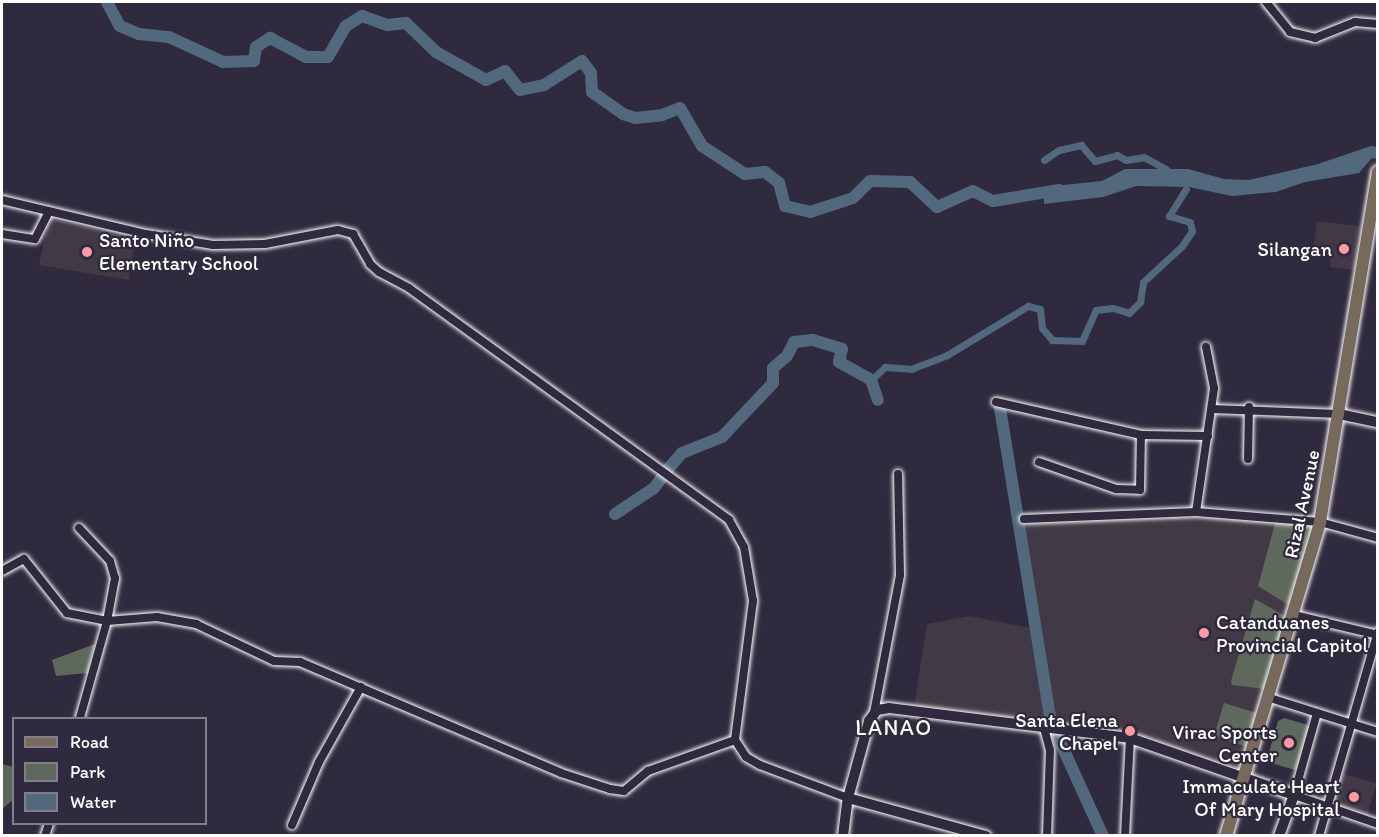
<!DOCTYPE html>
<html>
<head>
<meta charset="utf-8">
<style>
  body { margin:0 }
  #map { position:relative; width:1379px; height:837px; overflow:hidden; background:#2f2a3d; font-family:Itim,sans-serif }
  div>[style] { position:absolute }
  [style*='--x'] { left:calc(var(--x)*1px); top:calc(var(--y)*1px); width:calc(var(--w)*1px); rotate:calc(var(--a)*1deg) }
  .built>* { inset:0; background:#423946; transform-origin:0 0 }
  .green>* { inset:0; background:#5f685c; transform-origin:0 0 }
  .water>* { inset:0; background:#52697d }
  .canal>* { height:7px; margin:-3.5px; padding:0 3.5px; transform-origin:3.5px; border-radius:3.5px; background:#52697d }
  .river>* { height:12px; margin:-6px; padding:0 6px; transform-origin:6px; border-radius:6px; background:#52697d }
  .roads { filter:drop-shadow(0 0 2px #fff) drop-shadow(0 0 2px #fff) }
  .street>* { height:8px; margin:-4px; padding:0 4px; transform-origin:4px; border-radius:4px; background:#2f2a3d }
  .secondary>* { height:10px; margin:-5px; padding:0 5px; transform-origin:5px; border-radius:5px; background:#2f2a3d }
  .primary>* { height:12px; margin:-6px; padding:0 6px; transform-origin:6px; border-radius:6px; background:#77695c }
  .dots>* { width:16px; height:16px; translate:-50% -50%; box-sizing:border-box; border:3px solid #2f2a3d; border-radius:50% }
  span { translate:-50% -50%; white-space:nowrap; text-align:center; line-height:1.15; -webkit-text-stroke:4.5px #2f2a3d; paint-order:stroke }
  .poi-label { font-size:20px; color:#fff }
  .left { translate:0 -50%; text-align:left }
  .right { translate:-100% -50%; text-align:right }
  .street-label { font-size:20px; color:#fff }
  .quarter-label { font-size:22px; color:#fff; letter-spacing:1.5px }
  .frame { position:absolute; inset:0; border:3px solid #fff; pointer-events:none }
  .legend { position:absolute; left:12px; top:717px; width:195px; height:108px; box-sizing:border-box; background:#2f2a3d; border:2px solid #827f8b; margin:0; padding:8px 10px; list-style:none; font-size:18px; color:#fff }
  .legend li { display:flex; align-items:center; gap:12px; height:30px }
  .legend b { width:30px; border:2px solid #827f8b }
</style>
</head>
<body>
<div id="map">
  <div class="built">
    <div style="clip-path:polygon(49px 219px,135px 239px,129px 280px,39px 265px)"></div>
    <div style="clip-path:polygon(1317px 221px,1359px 226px,1354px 270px,1330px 267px,1331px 254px,1313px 251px)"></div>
    <div style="clip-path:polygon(1194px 515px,1313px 524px,1240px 770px,1138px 734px,1056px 723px,1024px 521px)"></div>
    <div style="clip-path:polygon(970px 616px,1031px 628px,1046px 722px,914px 707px,927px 624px)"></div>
    <div style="left:1341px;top:773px;width:37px;height:34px;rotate:16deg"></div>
  </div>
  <div class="green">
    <div style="clip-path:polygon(1276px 520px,1313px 524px,1290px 606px,1258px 586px)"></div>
    <div style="clip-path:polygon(1255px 599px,1287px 617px,1265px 689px,1232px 685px,1231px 681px)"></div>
    <div style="clip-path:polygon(95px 644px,88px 673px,56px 676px,52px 660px)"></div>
    <div style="left:1224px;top:703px;width:34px;height:35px;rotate:17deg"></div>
    <div style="clip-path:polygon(1284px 718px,1308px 725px,1311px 730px,1300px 767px,1295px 770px,1271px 763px,1268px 756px,1278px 721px)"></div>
    <div style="clip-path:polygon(2px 764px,13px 767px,14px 799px,2px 809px)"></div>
  </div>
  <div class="water">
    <div style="clip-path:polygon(1371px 146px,1377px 147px,1377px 159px,1372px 158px,1359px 173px,1305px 182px,1276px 192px,1232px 196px,1189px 187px,1136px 186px,1103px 197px,1044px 204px,1044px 187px,1102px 181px,1125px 169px,1188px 169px,1224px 179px,1249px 180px,1318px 164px)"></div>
  </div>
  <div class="canal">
    <div style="--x:1044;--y:160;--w:18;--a:-34"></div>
    <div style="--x:1059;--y:150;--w:23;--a:-13"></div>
    <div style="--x:1081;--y:145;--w:21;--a:49"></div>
    <div style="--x:1095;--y:161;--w:23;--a:-15"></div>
    <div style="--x:1117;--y:155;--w:10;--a:29"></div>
    <div style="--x:1126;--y:160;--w:18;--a:-9"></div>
    <div style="--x:1144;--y:157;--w:25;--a:29"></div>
    <div style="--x:871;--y:380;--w:19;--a:-43"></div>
    <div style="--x:885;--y:367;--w:26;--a:4"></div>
    <div style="--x:911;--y:369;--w:39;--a:-21"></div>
    <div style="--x:947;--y:355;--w:95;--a:-31.2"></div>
    <div style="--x:1028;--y:306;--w:12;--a:14"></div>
    <div style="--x:1040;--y:309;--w:19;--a:84"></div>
    <div style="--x:1042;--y:328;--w:16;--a:50"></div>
    <div style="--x:1052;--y:340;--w:30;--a:2"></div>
    <div style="--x:1082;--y:341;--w:34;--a:-66"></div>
    <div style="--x:1096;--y:310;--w:17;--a:-7"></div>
    <div style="--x:1113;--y:308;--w:17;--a:17"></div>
    <div style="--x:1129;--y:313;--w:16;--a:-45"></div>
    <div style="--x:1140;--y:302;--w:20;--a:-81"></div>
    <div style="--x:1143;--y:282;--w:53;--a:-42.7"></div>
    <div style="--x:1182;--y:246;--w:18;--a:-56"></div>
    <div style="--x:1192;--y:231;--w:9;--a:-103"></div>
    <div style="--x:1190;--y:222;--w:22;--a:-164"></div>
    <div style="--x:1169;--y:216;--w:32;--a:-58"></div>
  </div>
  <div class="river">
    <div style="--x:107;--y:2;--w:27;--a:62"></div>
    <div style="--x:120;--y:26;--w:21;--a:23"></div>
    <div style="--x:139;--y:34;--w:30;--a:6"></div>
    <div style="--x:169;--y:37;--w:60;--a:24.8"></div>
    <div style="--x:223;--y:62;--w:31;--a:-2"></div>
    <div style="--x:254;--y:61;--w:14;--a:-82"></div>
    <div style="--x:256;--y:47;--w:17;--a:-33"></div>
    <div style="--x:270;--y:38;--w:41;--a:27.8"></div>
    <div style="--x:306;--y:57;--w:22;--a:0"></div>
    <div style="--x:328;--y:57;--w:36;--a:-60"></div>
    <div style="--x:346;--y:26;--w:19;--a:-32"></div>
    <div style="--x:362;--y:16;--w:27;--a:20"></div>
    <div style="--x:387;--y:25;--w:19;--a:-6"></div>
    <div style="--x:406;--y:23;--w:42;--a:44"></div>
    <div style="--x:436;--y:52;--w:57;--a:29.2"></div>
    <div style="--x:486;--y:80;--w:21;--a:-25"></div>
    <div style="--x:505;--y:71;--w:24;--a:52"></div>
    <div style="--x:520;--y:90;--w:25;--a:-12"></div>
    <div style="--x:544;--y:85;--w:45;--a:-32.3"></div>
    <div style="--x:582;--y:61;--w:15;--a:53"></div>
    <div style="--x:591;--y:73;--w:19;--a:87"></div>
    <div style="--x:592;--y:92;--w:38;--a:35"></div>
    <div style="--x:623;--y:114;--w:13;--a:18"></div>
    <div style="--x:635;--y:118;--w:27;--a:-6"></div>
    <div style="--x:662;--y:115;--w:19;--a:-21"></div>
    <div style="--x:680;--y:108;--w:44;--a:59.9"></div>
    <div style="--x:702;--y:146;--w:51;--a:33.1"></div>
    <div style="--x:745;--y:174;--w:20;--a:-6"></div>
    <div style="--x:765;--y:172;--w:18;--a:38"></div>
    <div style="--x:779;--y:183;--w:24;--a:75"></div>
    <div style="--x:785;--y:206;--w:26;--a:13"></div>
    <div style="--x:810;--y:212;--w:45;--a:-18"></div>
    <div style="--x:853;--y:198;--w:24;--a:-45"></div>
    <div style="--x:870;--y:181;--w:40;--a:1.4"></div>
    <div style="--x:910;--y:182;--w:37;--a:43"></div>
    <div style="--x:937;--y:207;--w:39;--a:-24"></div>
    <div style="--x:973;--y:191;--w:22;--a:27"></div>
    <div style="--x:993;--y:201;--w:67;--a:-9.5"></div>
    <div style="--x:1000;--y:408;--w:318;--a:80.8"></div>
    <div style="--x:1051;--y:722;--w:125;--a:65.5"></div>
    <div style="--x:668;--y:469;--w:21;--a:-49"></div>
    <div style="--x:682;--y:453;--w:43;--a:-21.8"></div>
    <div style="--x:722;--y:437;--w:74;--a:-46.6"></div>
    <div style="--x:773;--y:383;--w:15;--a:-90"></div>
    <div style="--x:773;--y:368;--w:18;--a:-41"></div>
    <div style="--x:787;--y:356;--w:16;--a:-63"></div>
    <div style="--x:794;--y:342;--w:19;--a:-6"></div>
    <div style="--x:813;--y:340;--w:30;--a:17"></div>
    <div style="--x:842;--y:349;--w:13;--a:103"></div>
    <div style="--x:839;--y:362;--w:37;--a:29"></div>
    <div style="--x:871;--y:380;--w:21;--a:71"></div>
    <div style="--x:615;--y:514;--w:47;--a:-33.7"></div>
    <div style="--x:654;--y:488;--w:15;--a:-53"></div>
  </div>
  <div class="roads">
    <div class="street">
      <div style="--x:1266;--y:2;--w:38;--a:51"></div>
      <div style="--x:1290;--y:32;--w:26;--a:13"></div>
      <div style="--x:1315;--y:38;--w:43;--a:-21.8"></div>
      <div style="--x:1355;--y:22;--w:23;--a:5"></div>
      <div style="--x:2;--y:200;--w:148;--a:13.3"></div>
      <div style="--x:146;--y:234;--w:68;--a:9.3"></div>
      <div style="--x:213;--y:245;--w:52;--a:-1.1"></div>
      <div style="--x:265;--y:244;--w:74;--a:-10.9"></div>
      <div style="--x:338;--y:230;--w:16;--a:15"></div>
      <div style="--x:353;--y:234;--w:34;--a:60"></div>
      <div style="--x:370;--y:264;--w:12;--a:42"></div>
      <div style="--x:379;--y:272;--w:34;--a:28"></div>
      <div style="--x:409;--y:288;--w:395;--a:35.9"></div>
      <div style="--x:729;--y:520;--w:31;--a:61"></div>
      <div style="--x:744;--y:547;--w:55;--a:80.5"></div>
      <div style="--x:753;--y:601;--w:140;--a:97.4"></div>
      <div style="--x:735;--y:740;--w:20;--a:57"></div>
      <div style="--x:746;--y:757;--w:16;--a:30"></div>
      <div style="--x:760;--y:765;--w:94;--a:20.6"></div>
      <div style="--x:2;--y:234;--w:33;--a:9"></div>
      <div style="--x:35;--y:239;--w:31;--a:-63"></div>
      <div style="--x:996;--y:402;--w:149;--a:12.8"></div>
      <div style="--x:1141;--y:435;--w:67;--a:0.9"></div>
      <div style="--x:1212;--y:409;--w:127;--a:2.3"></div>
      <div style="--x:1248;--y:459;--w:52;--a:-88.9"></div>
      <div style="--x:1039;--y:462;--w:82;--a:19.3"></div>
      <div style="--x:1116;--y:489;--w:24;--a:2"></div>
      <div style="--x:1140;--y:490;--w:55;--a:-89"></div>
      <div style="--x:1196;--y:512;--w:125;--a:-81.7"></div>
      <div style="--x:1214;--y:388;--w:42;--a:-101"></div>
      <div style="--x:1024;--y:519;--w:172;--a:-2.3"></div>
      <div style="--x:1196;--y:512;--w:124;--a:4.6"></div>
      <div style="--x:1320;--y:522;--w:60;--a:15.4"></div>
      <div style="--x:79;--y:528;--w:45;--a:46.8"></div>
      <div style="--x:110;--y:561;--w:18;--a:74"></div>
      <div style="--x:115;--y:578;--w:44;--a:100.5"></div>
      <div style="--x:107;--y:621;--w:101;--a:105.6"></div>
      <div style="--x:2;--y:571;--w:25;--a:-29"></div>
      <div style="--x:24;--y:559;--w:69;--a:51.5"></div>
      <div style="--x:67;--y:613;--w:41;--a:11.3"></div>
      <div style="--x:107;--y:621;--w:50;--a:-4.6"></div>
      <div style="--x:157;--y:617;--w:40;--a:10"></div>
      <div style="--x:196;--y:624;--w:86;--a:25.4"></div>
      <div style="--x:274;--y:661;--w:26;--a:2"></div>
      <div style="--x:300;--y:662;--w:284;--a:23"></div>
      <div style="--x:561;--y:773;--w:52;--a:18.1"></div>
      <div style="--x:610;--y:789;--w:14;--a:8"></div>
      <div style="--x:624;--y:791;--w:31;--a:-40"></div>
      <div style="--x:648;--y:771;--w:92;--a:-19.6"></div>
      <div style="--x:1294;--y:615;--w:86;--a:13.4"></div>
      <div style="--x:1270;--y:698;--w:113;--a:17.5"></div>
      <div style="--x:874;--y:713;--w:140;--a:-79.3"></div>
      <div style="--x:900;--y:575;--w:101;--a:-91.1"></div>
      <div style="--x:1317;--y:713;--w:85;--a:105.7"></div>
      <div style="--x:1294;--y:795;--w:89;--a:19"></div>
      <div style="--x:1044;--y:728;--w:23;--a:75"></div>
      <div style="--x:1050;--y:750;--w:86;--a:92"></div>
      <div style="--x:292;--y:825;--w:69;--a:-66.8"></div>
      <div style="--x:319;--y:762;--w:86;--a:-60.8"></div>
      <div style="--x:45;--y:836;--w:13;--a:-72"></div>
      <div style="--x:1125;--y:836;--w:98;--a:-87.1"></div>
      <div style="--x:1319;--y:836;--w:212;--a:-73.9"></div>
    </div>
    <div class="secondary">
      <div style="--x:1339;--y:414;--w:40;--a:12"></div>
      <div style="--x:848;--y:798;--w:143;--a:15.4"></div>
      <div style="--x:843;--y:836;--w:38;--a:-83"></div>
      <div style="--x:848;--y:798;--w:80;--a:-74.7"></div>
      <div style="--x:869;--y:721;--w:14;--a:-54"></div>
      <div style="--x:877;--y:710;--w:12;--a:-9"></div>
      <div style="--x:889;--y:708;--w:243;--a:7.1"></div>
      <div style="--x:1130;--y:738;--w:174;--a:19.2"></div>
      <div style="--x:1294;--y:795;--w:44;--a:110.1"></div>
    </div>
    <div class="primary">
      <div style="--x:1226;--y:836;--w:328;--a:-73.3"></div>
      <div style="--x:1320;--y:522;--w:355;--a:-80.6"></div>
    </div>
  </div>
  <div class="dots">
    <div style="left:1344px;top:249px;background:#ff9aa2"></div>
    <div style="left:87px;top:252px;background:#ff9aa2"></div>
    <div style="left:1204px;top:633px;background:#ff9aa2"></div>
    <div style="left:1130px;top:731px;background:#ff9aa2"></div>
    <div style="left:1289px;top:743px;background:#ff9aa2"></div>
    <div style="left:1354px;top:797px;background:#ff9aa2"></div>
  </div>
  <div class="poi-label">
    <span class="left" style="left:99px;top:252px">Santo Niño<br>Elementary School</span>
    <span class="right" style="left:1332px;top:249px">Silangan</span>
    <span class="left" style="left:1216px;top:634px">Catanduanes<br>Provincial Capitol</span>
    <span class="right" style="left:1118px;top:732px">Santa Elena<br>Chapel</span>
    <span class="right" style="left:1277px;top:744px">Virac Sports<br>Center</span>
    <span class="right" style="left:1340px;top:798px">Immaculate Heart<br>Of Mary Hospital</span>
  </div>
  <div class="street-label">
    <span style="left:1302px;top:504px;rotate:-78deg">Rizal Avenue</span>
  </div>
  <div class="quarter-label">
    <span style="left:894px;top:728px">LANAO</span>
  </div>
  <div class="frame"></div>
  <ul class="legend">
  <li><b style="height:8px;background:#77695c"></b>Road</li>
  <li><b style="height:16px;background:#5f685c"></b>Park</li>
  <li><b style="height:16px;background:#52697d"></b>Water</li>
  </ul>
</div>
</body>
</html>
